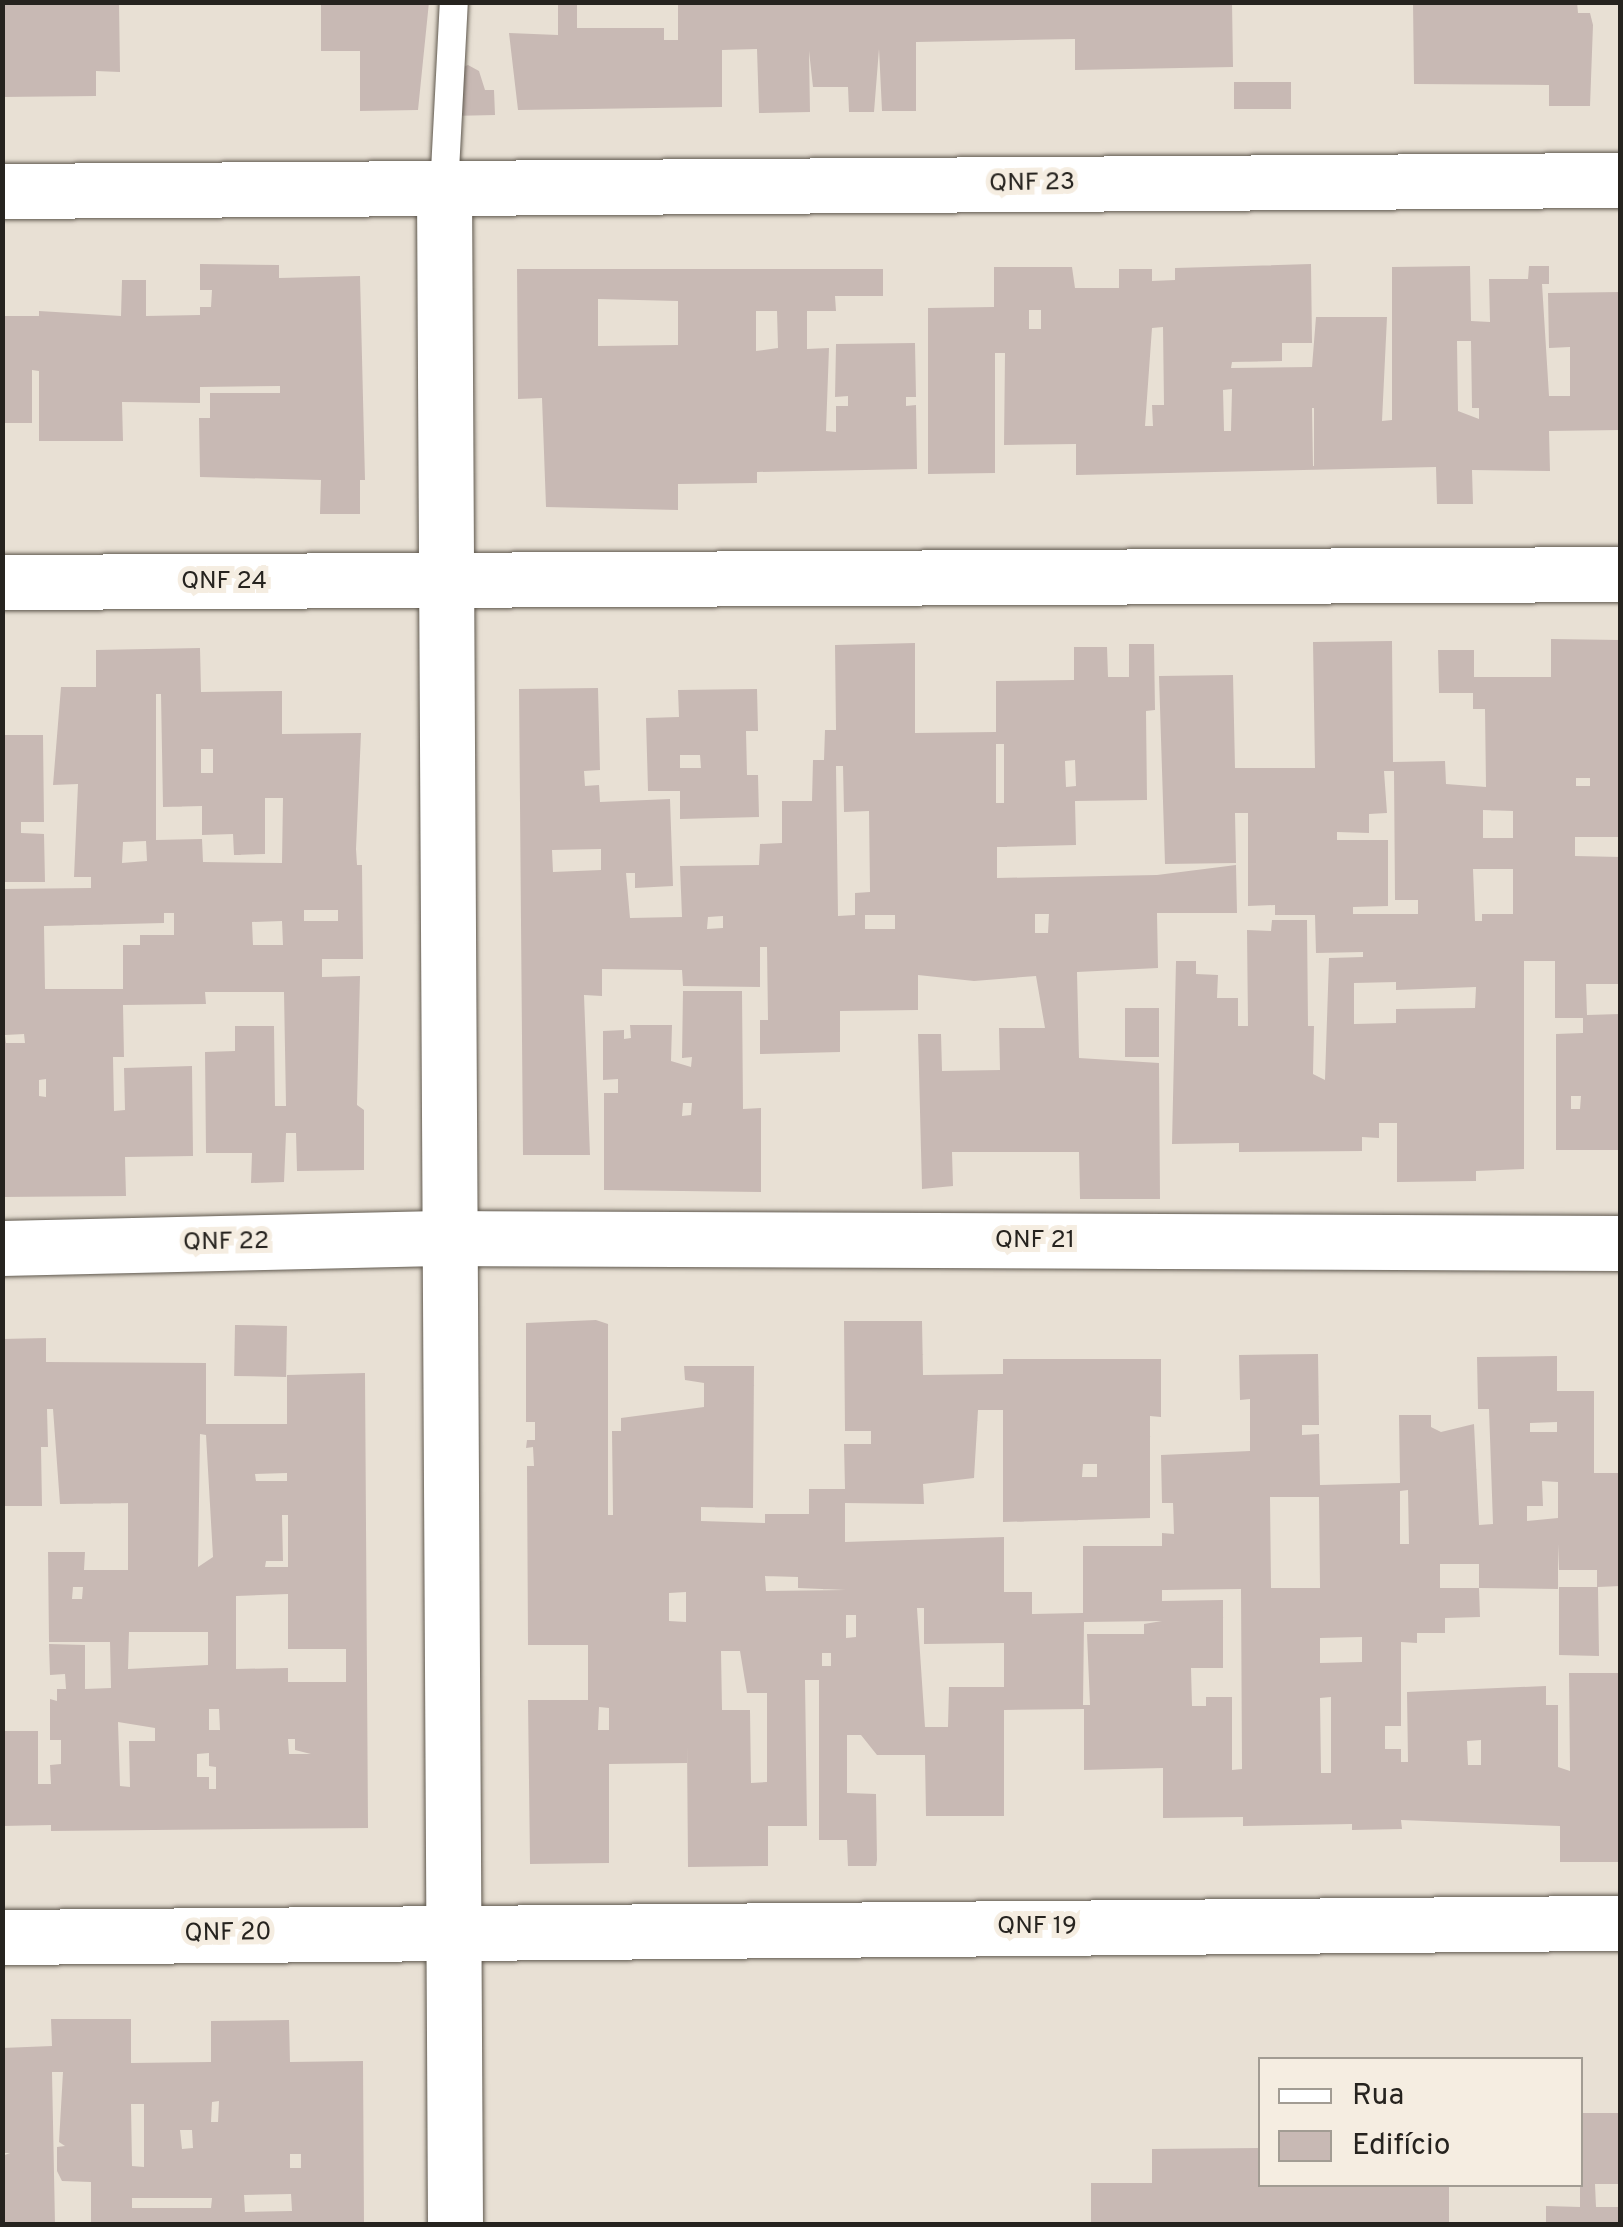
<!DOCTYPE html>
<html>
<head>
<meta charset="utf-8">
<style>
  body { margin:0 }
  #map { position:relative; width:1623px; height:2227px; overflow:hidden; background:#e8e0d4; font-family:Overpass,sans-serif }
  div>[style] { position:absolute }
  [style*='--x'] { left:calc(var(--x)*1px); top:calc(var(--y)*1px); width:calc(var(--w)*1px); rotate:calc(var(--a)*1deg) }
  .building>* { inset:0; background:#c8b9b4; transform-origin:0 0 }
  .roads { filter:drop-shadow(0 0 2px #5f584e) drop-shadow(0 0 2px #5f584e) }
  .service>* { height:28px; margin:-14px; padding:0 14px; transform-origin:14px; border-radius:14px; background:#fff }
  .minor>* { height:55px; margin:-27.5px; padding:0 27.5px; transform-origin:27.5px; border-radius:27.5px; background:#fff }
  .tertiary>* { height:55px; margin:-27.5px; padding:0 27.5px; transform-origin:27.5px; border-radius:27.5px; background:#fff }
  span { translate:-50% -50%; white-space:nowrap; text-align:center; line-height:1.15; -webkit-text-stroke:10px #f5ede1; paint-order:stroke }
  .street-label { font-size:25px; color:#26231f }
  .frame { position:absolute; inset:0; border:5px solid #26231f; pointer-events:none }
  .legend { position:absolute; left:1258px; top:2057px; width:325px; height:130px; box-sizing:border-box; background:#f5ede1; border:2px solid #a29c93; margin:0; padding:12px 18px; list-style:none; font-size:30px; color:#26231f }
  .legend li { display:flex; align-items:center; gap:20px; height:50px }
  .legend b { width:50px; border:2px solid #a29c93 }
</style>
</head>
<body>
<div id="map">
  <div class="building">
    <div style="clip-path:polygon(2px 2px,119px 2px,120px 72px,96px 71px,96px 96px,2px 97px)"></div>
    <div style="clip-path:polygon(321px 2px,429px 2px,418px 110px,360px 111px,360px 51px,321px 51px)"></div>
    <div style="clip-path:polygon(558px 2px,577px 2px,577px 28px,664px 28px,664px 40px,678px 40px,678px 2px,1232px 2px,1233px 67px,1075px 70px,1075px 39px,916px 42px,916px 111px,882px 111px,879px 49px,874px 112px,849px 112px,848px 87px,813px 87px,809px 51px,810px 112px,759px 113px,757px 49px,722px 50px,722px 107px,518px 110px,509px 33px,558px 35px)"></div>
    <div style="clip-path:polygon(1413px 2px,1577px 2px,1578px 13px,1590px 13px,1593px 25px,1590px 106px,1549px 106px,1549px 85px,1414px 84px)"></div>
    <div style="clip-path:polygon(468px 65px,479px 71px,485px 90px,494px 90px,495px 115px,450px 116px,456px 70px)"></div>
    <div style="left:1234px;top:82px;width:57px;height:27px"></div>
    <div style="clip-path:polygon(200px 264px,279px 265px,279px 278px,360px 276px,365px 480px,360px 480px,360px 514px,320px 514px,321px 480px,200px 477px,199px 418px,210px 418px,210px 393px,280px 393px,280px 386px,200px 387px,200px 403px,122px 402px,123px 441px,39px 441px,39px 371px,32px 370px,32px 423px,2px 423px,2px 316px,39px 316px,39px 311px,121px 316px,122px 280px,146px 280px,146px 316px,200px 315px,200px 307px,211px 307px,212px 290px,200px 290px)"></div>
    <div style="clip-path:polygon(evenodd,1311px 264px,1312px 343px,1282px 343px,1282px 361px,1232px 362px,1231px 368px,1312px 367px,1316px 317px,1387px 317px,1382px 421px,1392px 420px,1392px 267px,1470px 266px,1471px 321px,1490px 322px,1489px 279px,1528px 279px,1529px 266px,1549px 266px,1549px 284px,1542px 284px,1549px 396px,1570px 396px,1570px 347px,1549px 348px,1548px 293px,1620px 292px,1620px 430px,1549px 431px,1550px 471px,1472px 470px,1473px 504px,1437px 504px,1436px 467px,1076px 475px,1076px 444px,1004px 445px,1005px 353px,995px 353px,995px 473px,928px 474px,928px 308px,994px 307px,994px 267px,1072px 267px,1075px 288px,1119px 288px,1119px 269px,1152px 269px,1152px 281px,1175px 280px,1175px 268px,1311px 264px,1029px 310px,1041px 310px,1041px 329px,1029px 329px,1029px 310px,1311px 264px,1163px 327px,1164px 405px,1152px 405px,1153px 426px,1145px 426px,1152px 328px,1163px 327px,1311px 264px,1457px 341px,1471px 341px,1472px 408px,1479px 408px,1479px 419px,1458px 411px,1457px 341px,1311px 264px,1232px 389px,1231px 431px,1224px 431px,1223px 390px,1232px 389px,1311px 264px,1312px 408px,1314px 408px,1314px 466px,1313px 466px,1312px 408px)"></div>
    <div style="clip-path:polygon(evenodd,517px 269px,883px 269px,883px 296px,835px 296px,836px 311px,807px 311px,807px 349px,829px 348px,826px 431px,836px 432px,836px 406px,848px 406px,848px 396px,835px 397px,836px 344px,915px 343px,916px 397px,906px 397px,906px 406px,916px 405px,917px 469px,757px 472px,757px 483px,678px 484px,678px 510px,546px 507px,542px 398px,518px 399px,517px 269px,598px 299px,678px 301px,678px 345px,598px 346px,598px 299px,517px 269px,756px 311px,777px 311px,778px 348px,756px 351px,756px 311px)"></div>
    <div style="clip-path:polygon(evenodd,1551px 639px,1620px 640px,1620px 837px,1575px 837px,1575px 856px,1620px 857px,1620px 984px,1586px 984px,1587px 1015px,1620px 1014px,1620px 1150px,1556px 1150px,1556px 1034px,1583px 1033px,1583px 1018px,1555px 1018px,1555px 961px,1524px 961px,1524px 1169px,1476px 1171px,1476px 1181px,1397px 1182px,1397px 1123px,1379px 1123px,1379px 1138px,1362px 1137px,1362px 1151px,1239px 1152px,1239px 1143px,1172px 1144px,1176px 961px,1196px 961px,1196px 974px,1218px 975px,1217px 998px,1238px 998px,1238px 1026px,1248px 1026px,1247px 930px,1271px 931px,1272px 920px,1307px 920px,1308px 1026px,1314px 1026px,1313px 1074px,1325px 1080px,1329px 958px,1363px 957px,1363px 952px,1316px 953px,1315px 915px,1275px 915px,1275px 905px,1248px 906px,1248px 813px,1235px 813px,1236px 863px,1165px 864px,1159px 676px,1233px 675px,1235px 768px,1315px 768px,1313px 642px,1392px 641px,1393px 762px,1445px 761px,1446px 784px,1486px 787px,1485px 709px,1473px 709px,1473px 693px,1439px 693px,1438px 650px,1474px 650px,1474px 677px,1551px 677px,1551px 639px,1384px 771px,1394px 771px,1395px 900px,1418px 900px,1418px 914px,1353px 914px,1353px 907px,1388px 906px,1388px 840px,1337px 840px,1337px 832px,1369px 833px,1369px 814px,1387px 813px,1384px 771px,1551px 639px,1576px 778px,1590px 778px,1590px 786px,1576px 786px,1576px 778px,1551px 639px,1483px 810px,1513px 811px,1513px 838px,1483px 838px,1483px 810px,1551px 639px,1473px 869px,1513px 869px,1513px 914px,1482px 914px,1482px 921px,1475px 921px,1473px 869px,1551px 639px,1396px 982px,1396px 990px,1476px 987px,1475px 1008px,1396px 1009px,1396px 1023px,1354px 1024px,1354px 983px,1396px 982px,1551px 639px,1571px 1096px,1581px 1096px,1580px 1109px,1571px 1109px,1571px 1096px)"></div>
    <div style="clip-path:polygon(evenodd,915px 643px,915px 733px,996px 732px,996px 681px,1074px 680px,1074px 647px,1107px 647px,1108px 677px,1129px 677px,1129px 644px,1154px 644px,1155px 710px,1146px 711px,1147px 800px,1075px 801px,1076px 845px,997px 847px,997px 878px,1157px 875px,1236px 865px,1237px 913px,1157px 913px,1158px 968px,1077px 972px,1079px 1058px,1159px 1063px,1160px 1199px,1080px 1199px,1079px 1152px,952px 1152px,953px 1186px,922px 1189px,918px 1034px,941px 1034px,942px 1071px,1000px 1070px,999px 1028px,1045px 1028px,1036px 976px,974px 981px,918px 975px,918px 1010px,840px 1011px,840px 1052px,760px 1054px,760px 1020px,768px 1020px,767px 947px,760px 947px,760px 987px,683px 986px,682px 970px,602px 969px,602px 996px,584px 995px,590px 1155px,523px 1155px,519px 689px,598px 688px,600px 770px,584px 771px,585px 786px,599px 785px,600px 802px,670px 799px,673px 886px,635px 888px,635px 873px,626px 873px,630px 918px,682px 917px,680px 866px,759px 865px,760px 844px,782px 843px,782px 801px,812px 801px,813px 760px,824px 760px,825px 730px,836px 730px,835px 645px,915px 643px,996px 744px,1004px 744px,1004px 803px,996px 803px,996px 744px,915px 643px,1075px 760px,1076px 786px,1066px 787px,1065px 761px,1075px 760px,915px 643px,836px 766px,843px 766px,844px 812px,869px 811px,870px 892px,855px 893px,855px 915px,838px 916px,836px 766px,915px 643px,601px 849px,601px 870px,553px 872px,552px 850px,601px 849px,915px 643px,1035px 914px,1049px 914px,1048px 933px,1035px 933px,1035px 914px,915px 643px,865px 915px,895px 915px,895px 929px,865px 929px,865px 915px,915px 643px,723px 916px,723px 928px,707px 929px,708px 917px,723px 916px)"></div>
    <div style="clip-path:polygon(evenodd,200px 648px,201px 692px,282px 691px,282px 734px,361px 733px,356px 849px,357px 865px,362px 865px,363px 959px,322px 959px,322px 977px,360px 976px,357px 1105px,364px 1110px,364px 1170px,297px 1171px,296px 1133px,286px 1133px,284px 1182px,251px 1183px,252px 1153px,206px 1153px,205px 1052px,235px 1051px,235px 1026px,274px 1026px,275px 1106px,286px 1106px,284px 992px,205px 992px,206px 1004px,123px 1005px,124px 1057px,113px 1057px,114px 1111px,125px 1110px,124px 1068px,192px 1066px,193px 1156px,125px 1157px,126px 1196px,2px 1197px,2px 889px,91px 888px,91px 877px,74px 877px,78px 784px,53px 785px,61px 687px,96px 687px,96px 650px,200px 648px,156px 694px,161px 694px,163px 807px,202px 806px,202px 835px,233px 834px,234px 855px,265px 854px,265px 798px,283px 798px,282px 863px,203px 862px,202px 839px,156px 840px,156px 694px,200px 648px,201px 749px,213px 749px,213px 773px,201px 773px,201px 749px,200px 648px,146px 841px,147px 861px,122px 863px,123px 842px,146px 841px,200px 648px,304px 910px,338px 910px,338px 921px,304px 921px,304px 910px,200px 648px,164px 913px,174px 913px,174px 935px,140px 935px,140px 945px,123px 945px,123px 989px,45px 989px,44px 926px,164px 923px,164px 913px,200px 648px,252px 922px,282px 921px,283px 945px,253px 945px,252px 922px,200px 648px,24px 1034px,25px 1043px,6px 1043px,5px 1035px,24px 1034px,200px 648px,46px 1079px,46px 1097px,39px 1096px,39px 1080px,46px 1079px)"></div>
    <div style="clip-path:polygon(evenodd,757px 689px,758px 731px,746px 731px,747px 775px,758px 775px,759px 817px,680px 819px,680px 791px,648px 791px,646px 718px,679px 717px,678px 690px,757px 689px,680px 755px,700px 755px,701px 768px,680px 768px,680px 755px)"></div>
    <div style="clip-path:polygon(2px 735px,43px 735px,44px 822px,21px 822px,21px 833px,44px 834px,45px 882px,2px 882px)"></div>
    <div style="clip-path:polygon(evenodd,683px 991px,742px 991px,743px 1109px,761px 1108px,761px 1192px,604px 1190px,604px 1093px,618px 1093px,618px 1079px,603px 1080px,603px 1031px,624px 1030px,624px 1039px,631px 1038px,630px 1025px,672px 1025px,671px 1061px,691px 1067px,692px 1057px,682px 1058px,683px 991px,683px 1103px,692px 1103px,691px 1115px,682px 1116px,683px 1103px)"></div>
    <div style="left:1159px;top:1008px;width:49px;height:34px;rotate:90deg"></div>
    <div style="clip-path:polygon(evenodd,596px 1320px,608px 1324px,608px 1515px,613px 1515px,612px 1431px,621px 1431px,621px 1418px,704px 1407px,704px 1383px,685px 1380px,684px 1366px,754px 1366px,753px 1508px,701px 1507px,701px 1521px,765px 1523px,765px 1514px,809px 1514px,809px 1489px,845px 1489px,844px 1444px,871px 1444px,871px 1431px,845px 1431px,844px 1321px,922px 1321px,923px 1375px,1003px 1374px,1003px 1359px,1161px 1359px,1161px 1417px,1150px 1416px,1150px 1518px,1003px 1522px,1003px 1410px,978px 1410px,974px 1478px,923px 1484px,924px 1504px,845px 1503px,845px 1542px,1004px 1537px,1004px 1592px,1032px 1592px,1032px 1614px,1083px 1613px,1083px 1546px,1162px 1546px,1162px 1533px,1174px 1534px,1173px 1503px,1162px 1503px,1161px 1455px,1250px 1451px,1250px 1399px,1240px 1400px,1239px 1355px,1318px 1354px,1319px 1425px,1302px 1425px,1302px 1435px,1319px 1434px,1320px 1485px,1400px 1483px,1399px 1415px,1431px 1415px,1431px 1427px,1441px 1432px,1474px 1424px,1479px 1525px,1493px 1524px,1489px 1409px,1478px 1409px,1477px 1357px,1557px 1356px,1557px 1391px,1594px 1391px,1594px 1473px,1620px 1473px,1620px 1586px,1598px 1587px,1599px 1656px,1559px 1655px,1559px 1587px,1597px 1587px,1597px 1570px,1559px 1570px,1558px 1544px,1558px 1589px,1479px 1588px,1479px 1564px,1440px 1564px,1440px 1588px,1479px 1588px,1480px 1617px,1445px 1618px,1445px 1633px,1417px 1633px,1417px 1643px,1401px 1642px,1401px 1726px,1385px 1726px,1385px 1749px,1401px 1749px,1401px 1762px,1408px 1762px,1407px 1692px,1546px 1686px,1546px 1705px,1558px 1705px,1558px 1767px,1570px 1771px,1569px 1673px,1620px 1673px,1620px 1862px,1560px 1862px,1560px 1826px,1401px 1820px,1402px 1829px,1352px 1830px,1352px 1824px,1243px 1826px,1243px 1817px,1163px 1818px,1163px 1768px,1084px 1770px,1084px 1709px,1004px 1710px,1004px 1816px,926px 1816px,925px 1755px,877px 1755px,861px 1735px,847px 1735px,847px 1793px,876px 1794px,877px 1860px,876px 1866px,848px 1866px,847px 1840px,819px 1840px,819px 1680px,805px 1680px,807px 1826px,768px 1826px,768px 1866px,688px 1867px,687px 1744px,687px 1763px,609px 1764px,609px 1863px,530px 1864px,528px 1700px,588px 1700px,588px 1645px,528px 1645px,527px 1466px,534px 1466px,533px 1447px,526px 1448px,527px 1440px,535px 1440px,535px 1422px,526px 1422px,526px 1323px,596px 1320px,1557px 1422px,1557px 1432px,1530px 1432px,1530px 1423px,1557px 1422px,596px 1320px,1083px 1464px,1097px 1464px,1097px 1477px,1082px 1477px,1083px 1464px,596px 1320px,1542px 1481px,1558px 1482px,1558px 1518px,1527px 1521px,1527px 1506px,1543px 1506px,1542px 1481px,596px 1320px,1408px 1490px,1409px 1544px,1400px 1544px,1400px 1491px,1408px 1490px,596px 1320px,1270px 1497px,1319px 1497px,1320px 1588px,1271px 1588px,1270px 1497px,596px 1320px,765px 1576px,798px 1577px,798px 1588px,846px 1590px,766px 1591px,765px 1576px,596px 1320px,1241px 1589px,1242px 1769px,1232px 1770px,1232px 1697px,1206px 1697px,1206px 1706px,1192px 1706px,1191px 1668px,1223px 1668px,1223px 1600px,1162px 1601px,1162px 1590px,1241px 1589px,596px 1320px,686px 1592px,686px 1622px,669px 1621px,669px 1593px,686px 1592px,596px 1320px,917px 1608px,924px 1608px,924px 1644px,1004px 1643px,1004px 1687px,949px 1687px,948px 1727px,925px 1727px,917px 1608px,596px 1320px,846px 1615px,856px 1615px,856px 1637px,846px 1638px,846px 1615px,596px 1320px,1162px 1621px,1144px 1624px,1144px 1634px,1087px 1634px,1090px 1705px,1083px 1705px,1084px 1622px,1162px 1621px,596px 1320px,1362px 1637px,1362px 1662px,1320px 1663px,1320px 1638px,1362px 1637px,596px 1320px,721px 1651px,740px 1651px,747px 1693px,767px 1693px,767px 1782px,751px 1783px,750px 1710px,722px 1710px,721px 1651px,596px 1320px,822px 1653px,831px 1653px,831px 1666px,822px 1666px,822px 1653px,596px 1320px,1331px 1697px,1331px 1773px,1321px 1773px,1320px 1698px,1331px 1697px,596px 1320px,599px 1707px,609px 1708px,609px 1730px,598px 1730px,599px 1707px,596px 1320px,1481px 1740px,1481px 1765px,1468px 1765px,1467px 1741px,1481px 1740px)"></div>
    <div style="left:235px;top:1325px;width:52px;height:51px;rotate:1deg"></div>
    <div style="clip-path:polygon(evenodd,46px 1338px,46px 1362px,206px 1363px,206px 1424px,287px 1424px,287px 1375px,365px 1373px,368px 1828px,51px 1831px,51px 1825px,2px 1826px,2px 1731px,38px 1731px,38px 1784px,51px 1784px,50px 1765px,61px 1764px,61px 1740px,50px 1740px,50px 1699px,57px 1701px,57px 1689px,66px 1689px,65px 1674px,50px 1675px,49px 1644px,85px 1645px,85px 1689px,111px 1688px,110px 1642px,49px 1642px,48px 1552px,85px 1552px,84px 1570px,128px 1570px,128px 1503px,60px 1504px,53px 1409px,47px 1409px,48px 1447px,41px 1447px,42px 1506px,2px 1506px,2px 1339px,46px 1338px,200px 1434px,206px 1435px,213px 1557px,198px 1567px,200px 1434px,46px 1338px,287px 1473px,287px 1481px,256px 1481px,255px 1474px,287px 1473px,46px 1338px,282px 1515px,288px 1515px,288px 1567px,265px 1567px,266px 1561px,283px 1561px,282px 1515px,46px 1338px,73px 1587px,83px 1587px,82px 1599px,72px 1599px,73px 1587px,46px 1338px,288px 1594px,288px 1649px,346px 1649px,346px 1682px,288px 1682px,288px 1668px,236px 1669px,236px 1596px,288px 1594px,46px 1338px,129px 1632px,208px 1632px,208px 1665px,128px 1669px,129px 1632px,46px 1338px,209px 1709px,219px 1709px,220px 1730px,209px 1730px,209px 1709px,46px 1338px,118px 1722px,155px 1728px,155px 1741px,129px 1741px,130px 1787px,120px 1786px,118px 1722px,46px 1338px,288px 1739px,295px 1739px,295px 1750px,311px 1754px,289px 1754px,288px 1739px,46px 1338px,209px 1753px,209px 1766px,216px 1767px,216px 1789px,209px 1789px,209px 1777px,197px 1777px,197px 1754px,209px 1753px)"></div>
    <div style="clip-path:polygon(evenodd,51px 2019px,131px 2019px,131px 2063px,211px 2062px,211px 2021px,289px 2020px,290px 2062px,363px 2061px,364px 2224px,91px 2224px,91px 2182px,62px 2181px,57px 2171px,57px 2147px,65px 2146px,59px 2142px,63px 2072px,52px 2072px,55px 2224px,2px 2224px,2px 2156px,10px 2153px,2px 2153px,2px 2048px,52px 2046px,51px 2019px,219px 2101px,218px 2122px,211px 2122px,212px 2102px,219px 2101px,51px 2019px,131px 2104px,144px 2104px,144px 2167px,132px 2166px,131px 2104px,51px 2019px,180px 2130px,192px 2130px,193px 2148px,182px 2149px,180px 2130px,51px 2019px,290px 2154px,301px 2154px,301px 2168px,290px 2168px,290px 2154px,51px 2019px,291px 2194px,292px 2211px,245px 2212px,244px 2195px,291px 2194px,51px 2019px,132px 2198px,212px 2198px,211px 2208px,132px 2208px,132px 2198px)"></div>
    <div style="clip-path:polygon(1580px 2113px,1620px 2113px,1620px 2184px,1595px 2184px,1596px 2207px,1620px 2207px,1620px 2224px,1546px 2224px,1546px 2206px,1580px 2207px)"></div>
    <div style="clip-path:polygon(1260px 2148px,1260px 2184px,1449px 2184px,1449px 2224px,1091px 2224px,1091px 2183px,1152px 2183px,1152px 2149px)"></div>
  </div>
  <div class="roads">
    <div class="service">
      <div style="--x:444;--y:190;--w:188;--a:-87"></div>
    </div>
    <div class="minor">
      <div style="--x:444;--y:190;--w:2034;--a:89.69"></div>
      <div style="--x:2;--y:191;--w:1618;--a:-0.39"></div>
      <div style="--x:2;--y:582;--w:1618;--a:-0.28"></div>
      <div style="--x:2;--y:1248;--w:448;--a:-1.3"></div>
      <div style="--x:450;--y:1238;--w:1170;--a:0.24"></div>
    </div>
    <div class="tertiary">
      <div style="--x:2;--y:1937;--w:1618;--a:-0.5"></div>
    </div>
  </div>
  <div class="street-label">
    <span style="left:1032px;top:184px;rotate:-1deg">QNF 23</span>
    <span style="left:224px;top:582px">QNF 24</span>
    <span style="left:1035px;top:1241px">QNF 21</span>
    <span style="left:226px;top:1243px;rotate:-1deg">QNF 22</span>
    <span style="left:1037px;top:1927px">QNF 19</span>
    <span style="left:228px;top:1934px;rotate:-1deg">QNF 20</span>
  </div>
  <div class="frame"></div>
  <ul class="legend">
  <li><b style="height:12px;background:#fff"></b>Rua</li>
  <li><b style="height:28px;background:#c8b9b4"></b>Edifício</li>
  </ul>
</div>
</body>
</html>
